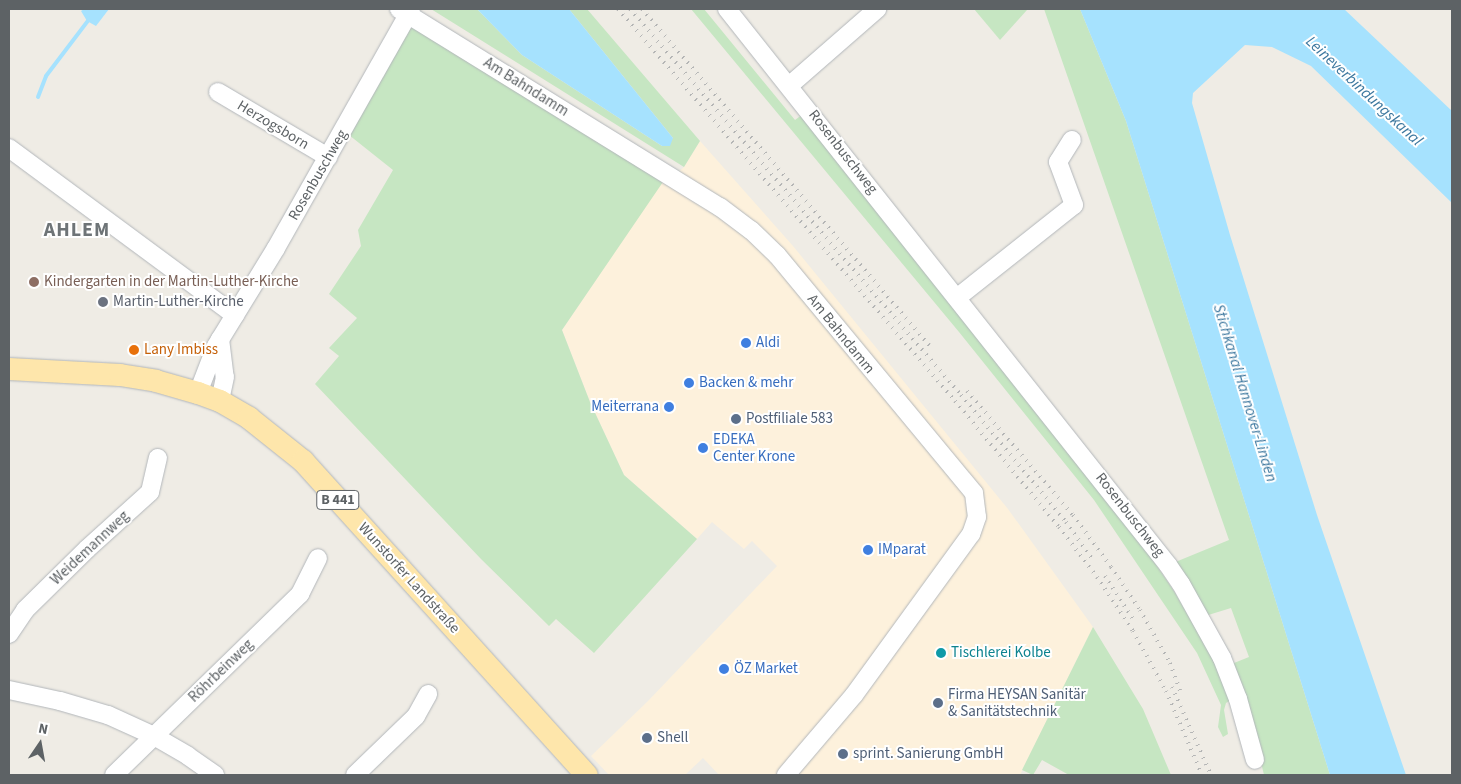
<!DOCTYPE html>
<html>
<head>
<meta charset="utf-8">
<style>
  body { margin:0 }
  #map { position:relative; width:1461px; height:784px; overflow:hidden; background:#efece5; font-family:"Source Sans 3",sans-serif }
  div>[style] { position:absolute }
  [style*='--x'] { left:calc(var(--x)*1px); top:calc(var(--y)*1px); width:calc(var(--w)*1px); rotate:calc(var(--a)*1deg) }
  .commercial>* { inset:0; background:#fdf1dc }
  .green>* { inset:0; background:#c6e6c2 }
  .water>* { inset:0; background:#a6e2fe }
  .stream>* { height:4px; margin:-2px; padding:0 2px; transform-origin:2px; border-radius:2px; background:#a6e2fe }
  .roads { filter:drop-shadow(0 0 1px #b2b6ba) drop-shadow(0 0 1px #b2b6ba) }
  .minor>* { height:18px; margin:-9px; padding:0 9px; transform-origin:9px; border-radius:9px; background:#fff }
  .major>* { height:22px; margin:-11px; padding:0 11px; transform-origin:11px; border-radius:11px; background:#fee6ab }
  .rail>* { height:4px; margin-top:-2px; transform-origin:0; background:repeating-linear-gradient(90deg,#b4b5b5 0 1px,transparent 0 7px) }
  .dots>* { width:14px; height:14px; translate:-50% -50%; box-sizing:border-box; border:2px solid #fff; border-radius:50% }
  span { translate:-50% -50%; white-space:nowrap; text-align:center; line-height:1.15; -webkit-text-stroke:4px #fff; paint-order:stroke }
  .shield-label span { padding:1px 4px; background:#fff; border:1px solid; border-radius:4px; -webkit-text-stroke-width:0 }
  .shield-label { font-size:14px; color:#5d6265; font-weight:700 }
  .street-label { font-size:15px; color:#5d6265 }
  .education-label { font-size:15px; color:#785e54 }
  .left { translate:0 -50%; text-align:left }
  .worship-label { font-size:15px; color:#5b616d }
  .shop-label { font-size:15px; color:#366cbe }
  .right { translate:-100% -50%; text-align:right }
  .food-label { font-size:15px; color:#c56008 }
  .service-label { font-size:15px; color:#4e5e75 }
  .culture-label { font-size:15px; color:#0d838f }
  .water-label { font-size:16px; color:#3d789f; font-style:italic }
  .district-label { font-size:20px; color:#6e7477; font-weight:700; letter-spacing:1px }
  .frame { position:absolute; inset:0; border:10px solid #5d6265; pointer-events:none }
  .north { position:absolute; left:15px; top:719px; width:50px; height:50px; -webkit-text-stroke:4px #fff; paint-order:stroke; rotate:12deg; font-size:14px; font-weight:700; line-height:20px; text-align:center; color:#5d6265 }
  .north::after { content:''; display:block; margin:auto; width:18px; height:22px; background:#5d6265; clip-path:polygon(50% 0,100% 100%,50% 72%,0 100%) }
</style>
</head>
<body>
<div id="map">
  <div class="commercial">
    <div style="clip-path:polygon(700px 141px,793px 246px,1008px 509px,1093px 627px,1020px 775px,719px 775px,703px 758px,685px 775px,609px 775px,591px 756px,648px 701px,777px 566px,752px 541px,744px 549px,712px 522px,697px 539px,624px 475px,590px 402px,562px 330px,667px 175px,672px 178px,684px 167px)"></div>
  </div>
  <div class="green">
    <div style="clip-path:polygon(431px 9px,477px 9px,522px 55px,662px 146px,673px 138px,569px 9px,587px 9px,700px 141px,684px 167px)"></div>
    <div style="clip-path:polygon(691px 9px,704px 9px,795px 120px,803px 114px,1115px 505px,1174px 591px,1215px 662px,1231px 700px,1226px 703px,1224px 710px,1228px 734px,1223px 737px,1218px 727px,1221px 705px,1197px 653px,1094px 500px,959px 332px)"></div>
    <div style="clip-path:polygon(974px 9px,1026px 9px,1027px 10px,1000px 40px)"></div>
    <div style="clip-path:polygon(1044px 9px,1080px 9px,1126px 121px,1330px 775px,1264px 775px,1259px 754px,1229px 665px,1249px 657px,1231px 608px,1205px 616px,1173px 563px,1229px 540px)"></div>
    <div style="clip-path:polygon(412px 25px,665px 179px,562px 330px,590px 402px,624px 475px,697px 539px,594px 653px,556px 619px,549px 626px,481px 559px,315px 384px,339px 356px,329px 348px,357px 318px,329px 294px,361px 246px,358px 230px,393px 170px,349px 135px)"></div>
    <div style="clip-path:polygon(1093px 627px,1143px 709px,1171px 775px,1069px 775px,1042px 760px,1033px 775px,1022px 770px)"></div>
  </div>
  <div class="water">
    <div style="clip-path:polygon(84px 9px,109px 9px,96px 26px,87px 21px,81px 11px)"></div>
    <div style="clip-path:polygon(477px 9px,569px 9px,673px 138px,670px 146px,662px 146px,522px 55px)"></div>
    <div style="clip-path:polygon(1080px 9px,1344px 9px,1452px 111px,1452px 203px,1311px 66px,1272px 47px,1245px 45px,1193px 93px,1192px 103px,1230px 235px,1317px 515px,1406px 775px,1330px 775px,1126px 121px)"></div>
  </div>
  <div class="stream">
    <div style="--x:38;--y:97;--w:22;--a:-69"></div>
    <div style="--x:46;--y:76;--w:73;--a:-52.8"></div>
  </div>
  <div class="roads">
    <div class="minor">
      <div style="--x:399;--y:9;--w:377;--a:31.7"></div>
      <div style="--x:720;--y:207;--w:39;--a:37"></div>
      <div style="--x:751;--y:230;--w:36;--a:44"></div>
      <div style="--x:777;--y:255;--w:309;--a:50.4"></div>
      <div style="--x:974;--y:493;--w:24;--a:83"></div>
      <div style="--x:977;--y:517;--w:18;--a:109"></div>
      <div style="--x:971;--y:534;--w:199;--a:126"></div>
      <div style="--x:854;--y:695;--w:105;--a:130.4"></div>
      <div style="--x:727;--y:9;--w:710;--a:51.58"></div>
      <div style="--x:1168;--y:565;--w:23;--a:56"></div>
      <div style="--x:1181;--y:584;--w:85;--a:61"></div>
      <div style="--x:1222;--y:658;--w:44;--a:68.7"></div>
      <div style="--x:1238;--y:699;--w:63;--a:74.4"></div>
      <div style="--x:790;--y:85;--w:116;--a:-41.1"></div>
      <div style="--x:218;--y:92;--w:128;--a:30.6"></div>
      <div style="--x:9;--y:148;--w:281;--a:36.5"></div>
      <div style="--x:958;--y:297;--w:148;--a:-38.4"></div>
      <div style="--x:1074;--y:205;--w:46;--a:-110.4"></div>
      <div style="--x:1058;--y:162;--w:26;--a:-58"></div>
      <div style="--x:220;--y:339;--w:38;--a:83"></div>
      <div style="--x:225;--y:377;--w:25;--a:102"></div>
      <div style="--x:198;--y:393;--w:50;--a:-69"></div>
      <div style="--x:216;--y:346;--w:115;--a:-58.5"></div>
      <div style="--x:276;--y:248;--w:274;--a:-60.5"></div>
      <div style="--x:9;--y:634;--w:29;--a:-56"></div>
      <div style="--x:25;--y:610;--w:87;--a:-44.5"></div>
      <div style="--x:87;--y:549;--w:85;--a:-42.1"></div>
      <div style="--x:150;--y:492;--w:35;--a:-77"></div>
      <div style="--x:9;--y:690;--w:52;--a:12.2"></div>
      <div style="--x:60;--y:701;--w:50;--a:16.3"></div>
      <div style="--x:108;--y:715;--w:51;--a:24.5"></div>
      <div style="--x:154;--y:736;--w:39;--a:30"></div>
      <div style="--x:188;--y:756;--w:33;--a:35"></div>
      <div style="--x:114;--y:775;--w:260;--a:-44.2"></div>
      <div style="--x:300;--y:594;--w:40;--a:-63.4"></div>
      <div style="--x:355;--y:775;--w:85;--a:-44"></div>
      <div style="--x:416;--y:716;--w:25;--a:-61"></div>
    </div>
    <div class="major">
      <div style="--x:9;--y:369;--w:111;--a:3.1"></div>
      <div style="--x:120;--y:375;--w:36;--a:9"></div>
      <div style="--x:156;--y:381;--w:44;--a:15.9"></div>
      <div style="--x:198;--y:393;--w:23;--a:20"></div>
      <div style="--x:220;--y:401;--w:34;--a:30"></div>
      <div style="--x:249;--y:418;--w:69;--a:38.5"></div>
      <div style="--x:303;--y:461;--w:423;--a:47.9"></div>
    </div>
  </div>
  <div class="rail">
    <div style="--x:618;--y:9;--w:517;--a:49.31"></div>
    <div style="--x:955;--y:401;--w:163;--a:50.5"></div>
    <div style="--x:1059;--y:527;--w:63;--a:52.8"></div>
    <div style="--x:1097;--y:577;--w:65;--a:56.3"></div>
    <div style="--x:1133;--y:631;--w:68;--a:61.2"></div>
    <div style="--x:1166;--y:691;--w:91;--a:66.8"></div>
    <div style="--x:630;--y:9;--w:508;--a:49.39"></div>
    <div style="--x:961;--y:395;--w:165;--a:50.4"></div>
    <div style="--x:1066;--y:522;--w:47;--a:54.6"></div>
    <div style="--x:642;--y:9;--w:447;--a:49.5"></div>
    <div style="--x:967;--y:391;--w:163;--a:49.5"></div>
    <div style="--x:1073;--y:515;--w:64;--a:53.8"></div>
    <div style="--x:1111;--y:567;--w:52;--a:56"></div>
    <div style="--x:1140;--y:610;--w:61;--a:60.5"></div>
    <div style="--x:1170;--y:663;--w:33;--a:70"></div>
    <div style="--x:1105;--y:576;--w:55;--a:56.9"></div>
    <div style="--x:1172;--y:687;--w:96;--a:66.1"></div>
  </div>
  <div class="dots">
    <div style="left:34px;top:282px;background:#8d6e63"></div>
    <div style="left:103px;top:302px;background:#6b7280"></div>
    <div style="left:746px;top:343px;background:#3f7fe0"></div>
    <div style="left:134px;top:350px;background:#e8710a"></div>
    <div style="left:689px;top:383px;background:#3f7fe0"></div>
    <div style="left:669px;top:407px;background:#3f7fe0"></div>
    <div style="left:736px;top:419px;background:#5c6f8a"></div>
    <div style="left:703px;top:448px;background:#3f7fe0"></div>
    <div style="left:868px;top:550px;background:#3f7fe0"></div>
    <div style="left:941px;top:653px;background:#0f9aa8"></div>
    <div style="left:724px;top:669px;background:#3f7fe0"></div>
    <div style="left:938px;top:703px;background:#5c6f8a"></div>
    <div style="left:647px;top:738px;background:#5c6f8a"></div>
    <div style="left:843px;top:754px;background:#5c6f8a"></div>
  </div>
  <div class="shield-label">
    <span style="left:338px;top:500px">B 441</span>
  </div>
  <div class="street-label">
    <span style="left:526px;top:87px;rotate:32deg">Am Bahndamm</span>
    <span style="left:273px;top:125px;rotate:31deg">Herzogsborn</span>
    <span style="left:843px;top:152px;rotate:52deg">Rosenbuschweg</span>
    <span style="left:318px;top:175px;rotate:-60deg">Rosenbuschweg</span>
    <span style="left:841px;top:334px;rotate:51deg">Am Bahndamm</span>
    <span style="left:1130px;top:515px;rotate:52deg">Rosenbuschweg</span>
    <span style="left:90px;top:548px;rotate:-43deg">Weidemannweg</span>
    <span style="left:409px;top:578px;rotate:48deg">Wunstorfer Landstraße</span>
    <span style="left:221px;top:671px;rotate:-44deg">Röhrbeinweg</span>
  </div>
  <div class="education-label">
    <span class="left" style="left:44px;top:282px">Kindergarten in der Martin-Luther-Kirche</span>
  </div>
  <div class="worship-label">
    <span class="left" style="left:113px;top:302px">Martin-Luther-Kirche</span>
  </div>
  <div class="shop-label">
    <span class="left" style="left:756px;top:343px">Aldi</span>
    <span class="left" style="left:699px;top:383px">Backen &amp; mehr</span>
    <span class="right" style="left:659px;top:407px">Meiterrana</span>
    <span class="left" style="left:713px;top:448px">EDEKA<br>Center Krone</span>
    <span class="left" style="left:878px;top:550px">IMparat</span>
    <span class="left" style="left:734px;top:669px">ÖZ Market</span>
  </div>
  <div class="food-label">
    <span class="left" style="left:144px;top:350px">Lany Imbiss</span>
  </div>
  <div class="service-label">
    <span class="left" style="left:746px;top:419px">Postfiliale 583</span>
    <span class="left" style="left:948px;top:703px">Firma HEYSAN Sanitär<br>&amp; Sanitätstechnik</span>
    <span class="left" style="left:657px;top:738px">Shell</span>
    <span class="left" style="left:853px;top:754px">sprint. Sanierung GmbH</span>
  </div>
  <div class="culture-label">
    <span class="left" style="left:951px;top:653px">Tischlerei Kolbe</span>
  </div>
  <div class="water-label">
    <span style="left:1364px;top:91px;rotate:43deg">Leineverbindungskanal</span>
    <span style="left:1245px;top:393px;rotate:73deg">Stichkanal Hannover-Linden</span>
  </div>
  <div class="district-label">
    <span style="left:77px;top:230px">AHLEM</span>
  </div>
  <div class="frame"></div>
  <div class="north">N</div>
</div>
</body>
</html>
